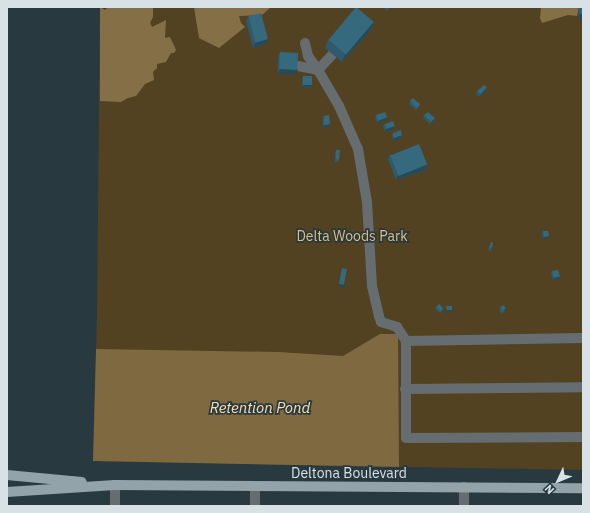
<!DOCTYPE html>
<html>
<head>
<meta charset="utf-8">
<style>
  body { margin:0 }
  #map { position:relative; width:590px; height:513px; overflow:hidden; background:#283940; font-family:"IBM Plex Sans",sans-serif }
  div>[style] { position:absolute }
  [style*='--x'] { left:calc(var(--x)*1px); top:calc(var(--y)*1px); width:calc(var(--w)*1px); rotate:calc(var(--a)*1deg) }
  .green>* { inset:0; background:#534222 }
  .forest>* { inset:0; background:#856f46 }
  .water>* { inset:0; background:#7e6940 }
  .minor>* { height:10px; margin:-5px; padding:0 5px; transform-origin:5px; border-radius:5px; background:#656d71 }
  .major>* { height:10px; margin:-5px; padding:0 5px; transform-origin:5px; border-radius:5px; background:#92a3aa }
  .wall>* { inset:0; background:#2e5a6c }
  .shaded-wall>* { inset:0; background:#254a58 }
  .building>* { inset:0; background:#35697d; transform-origin:0 0 }
  span { translate:-50% -50%; white-space:nowrap; text-align:center; line-height:1.15; -webkit-text-stroke:3.5px #283940; paint-order:stroke }
  .park-label { font-size:14px; color:#e2be7c }
  .street-label { font-size:14px; color:#d7e1e6 }
  .water-label { font-size:15px; color:#fde0ab; font-style:italic }
  .frame { position:absolute; inset:0; border:8px solid #d7e1e6; pointer-events:none }
  .north { position:absolute; left:538px; top:461px; width:40px; height:40px; -webkit-text-stroke:3px #283940; paint-order:stroke; rotate:226deg; font-size:11px; font-weight:700; line-height:16px; text-align:center; color:#d7e1e6 }
  .north::after { content:''; display:block; margin:auto; width:14px; height:18px; background:#d7e1e6; clip-path:polygon(50% 0,100% 100%,50% 72%,0 100%) }
</style>
</head>
<body>
<div id="map">
  <div class="green">
    <div style="clip-path:polygon(100px 7px,583px 7px,583px 470px,93px 461px,97px 315px)"></div>
  </div>
  <div class="forest">
    <div style="clip-path:polygon(100px 7px,105px 10px,108px 7px,153px 7px,153px 17px,150px 23px,152px 27px,166px 20px,165px 38px,170px 37px,176px 50px,174px 53px,171px 53px,166px 62px,157px 64px,157px 68px,153px 72px,154px 80px,145px 84px,136px 96px,128px 98px,121px 102px,100px 101px)"></div>
    <div style="clip-path:polygon(194px 7px,271px 7px,262px 15px,239px 16px,241px 23px,245px 27px,219px 48px,199px 38px)"></div>
    <div style="clip-path:polygon(541px 7px,579px 7px,577px 16px,568px 15px,542px 23px,540px 18px)"></div>
  </div>
  <div class="water">
    <div style="clip-path:polygon(380px 334px,398px 334px,399px 467px,93px 461px,96px 349px,278px 352px,343px 356px)"></div>
  </div>
  <div class="minor">
    <div style="--x:305;--y:43;--w:13;--a:77"></div>
    <div style="--x:308;--y:56;--w:17;--a:54"></div>
    <div style="--x:318;--y:70;--w:22;--a:-47"></div>
    <div style="--x:298;--y:66;--w:20;--a:11"></div>
    <div style="--x:318;--y:70;--w:42;--a:59.7"></div>
    <div style="--x:339;--y:106;--w:47;--a:66.2"></div>
    <div style="--x:358;--y:149;--w:54;--a:80.4"></div>
    <div style="--x:367;--y:202;--w:84;--a:86.6"></div>
    <div style="--x:372;--y:286;--w:31;--a:77"></div>
    <div style="--x:379;--y:316;--w:6;--a:72"></div>
    <div style="--x:381;--y:322;--w:17;--a:17"></div>
    <div style="--x:397;--y:327;--w:17;--a:57"></div>
    <div style="--x:406;--y:341;--w:97;--a:90"></div>
    <div style="--x:406;--y:438;--w:177;--a:-0.3"></div>
    <div style="--x:406;--y:341;--w:177;--a:-1"></div>
    <div style="--x:405;--y:389;--w:178;--a:-0.6"></div>
    <div style="--x:464;--y:487;--w:19;--a:90"></div>
    <div style="--x:115;--y:506;--w:21;--a:-90"></div>
    <div style="--x:255;--y:506;--w:20;--a:-90"></div>
  </div>
  <div class="major">
    <div style="--x:7;--y:475;--w:75;--a:5.3"></div>
    <div style="--x:7;--y:492;--w:108;--a:-3.7"></div>
    <div style="--x:115;--y:485;--w:468;--a:0.4"></div>
  </div>
  <div class="wall">
    <div style="clip-path:polygon(384px 7px,391px 7px,387px 11px,384px 8px)"></div>
    <div style="clip-path:polygon(579px 7px,583px 7px,578px 19px)"></div>
    <div style="clip-path:polygon(248px 16px,266px 44px,253px 48px,246px 22px)"></div>
    <div style="clip-path:polygon(374px 22px,371px 30px,342px 62px,325px 48px,328px 40px)"></div>
    <div style="clip-path:polygon(280px 52px,296px 74px,278px 74px,278px 57px)"></div>
    <div style="clip-path:polygon(303px 76px,312px 85px,311px 87px,302px 88px,302px 79px)"></div>
    <div style="clip-path:polygon(487px 87px,486px 90px,480px 97px,476px 94px,477px 91px)"></div>
    <div style="clip-path:polygon(410px 101px,420px 104px,419px 107px,416px 110px,409px 104px)"></div>
    <div style="clip-path:polygon(376px 115px,387px 117px,386px 120px,377px 123px,375px 117px)"></div>
    <div style="clip-path:polygon(424px 115px,435px 118px,434px 121px,430px 124px,423px 118px)"></div>
    <div style="clip-path:polygon(324px 116px,329px 127px,323px 128px,323px 119px)"></div>
    <div style="clip-path:polygon(384px 124px,395px 126px,394px 129px,385px 132px,383px 127px)"></div>
    <div style="clip-path:polygon(393px 133px,402px 135px,401px 138px,393px 141px,392px 135px)"></div>
    <div style="clip-path:polygon(336px 150px,339px 160px,338px 162px,335px 162px,335px 153px)"></div>
    <div style="clip-path:polygon(390px 154px,426px 170px,396px 180px,388px 159px)"></div>
    <div style="clip-path:polygon(543px 231px,549px 236px,548px 238px,543px 239px,542px 234px)"></div>
    <div style="clip-path:polygon(491px 242px,493px 243px,491px 251px,488px 250px)"></div>
    <div style="clip-path:polygon(552px 271px,560px 276px,559px 279px,553px 280px,551px 274px)"></div>
    <div style="clip-path:polygon(436px 307px,443px 308px,442px 311px,440px 313px,435px 309px)"></div>
    <div style="clip-path:polygon(500px 308px,506px 308px,505px 310px,502px 314px,499px 311px)"></div>
  </div>
  <div class="shaded-wall">
    <div style="clip-path:polygon(580px 14px,583px 14px,583px 20px,578px 19px)"></div>
    <div style="clip-path:polygon(374px 22px,371px 30px,342px 62px,345px 54px)"></div>
    <div style="clip-path:polygon(268px 39px,266px 44px,253px 48px,255px 43px)"></div>
    <div style="clip-path:polygon(280px 69px,298px 69px,296px 74px,278px 74px)"></div>
    <div style="clip-path:polygon(303px 85px,312px 85px,311px 87px,302px 88px)"></div>
    <div style="clip-path:polygon(487px 87px,486px 90px,480px 97px,481px 94px)"></div>
    <div style="clip-path:polygon(387px 117px,386px 120px,377px 123px,378px 121px)"></div>
    <div style="clip-path:polygon(435px 118px,434px 121px,430px 124px,431px 122px)"></div>
    <div style="clip-path:polygon(330px 124px,329px 127px,323px 128px,324px 125px)"></div>
    <div style="clip-path:polygon(395px 126px,394px 129px,385px 132px,386px 129px)"></div>
    <div style="clip-path:polygon(402px 135px,401px 138px,393px 141px,394px 138px)"></div>
    <div style="clip-path:polygon(427px 164px,426px 170px,396px 180px,398px 175px)"></div>
    <div style="clip-path:polygon(549px 236px,548px 238px,543px 239px,544px 237px)"></div>
    <div style="clip-path:polygon(560px 276px,559px 279px,553px 280px,554px 278px)"></div>
    <div style="clip-path:polygon(340px 284px,345px 285px,344px 288px,339px 287px)"></div>
    <div style="clip-path:polygon(447px 310px,452px 310px,451px 312px,446px 313px)"></div>
  </div>
  <div class="building">
    <div style="left:356px;top:7px;width:23px;height:43px;rotate:40deg"></div>
    <div style="clip-path:polygon(581px 7px,583px 7px,583px 14px,580px 14px)"></div>
    <div style="left:261px;top:13px;width:27px;height:13px;rotate:75deg"></div>
    <div style="left:280px;top:52px;width:18px;height:17px;rotate:3deg"></div>
    <div style="left:303px;top:76px;width:9px;height:9px"></div>
    <div style="clip-path:polygon(484px 85px,487px 87px,481px 94px,477px 91px)"></div>
    <div style="clip-path:polygon(413px 98px,420px 104px,417px 108px,410px 101px)"></div>
    <div style="clip-path:polygon(385px 112px,387px 117px,378px 121px,376px 115px)"></div>
    <div style="clip-path:polygon(428px 112px,435px 118px,431px 122px,424px 115px)"></div>
    <div style="clip-path:polygon(329px 115px,330px 124px,324px 125px,324px 116px)"></div>
    <div style="left:393px;top:121px;width:5px;height:9px;rotate:68deg"></div>
    <div style="clip-path:polygon(401px 130px,402px 135px,394px 138px,393px 133px)"></div>
    <div style="left:419px;top:144px;width:22px;height:31px;rotate:68deg"></div>
    <div style="clip-path:polygon(336px 150px,340px 150px,339px 160px,336px 159px)"></div>
    <div style="clip-path:polygon(543px 231px,548px 231px,549px 236px,544px 237px)"></div>
    <div style="clip-path:polygon(491px 242px,493px 243px,492px 248px,489px 247px)"></div>
    <div style="left:342px;top:268px;width:5px;height:16px;rotate:11deg"></div>
    <div style="clip-path:polygon(558px 270px,560px 276px,554px 278px,552px 271px)"></div>
    <div style="clip-path:polygon(439px 304px,443px 308px,441px 311px,436px 307px)"></div>
    <div style="left:503px;top:305px;width:4px;height:4px;rotate:45deg"></div>
    <div style="clip-path:polygon(446px 306px,452px 306px,452px 310px,447px 310px)"></div>
  </div>
  <div class="park-label">
    <span style="left:352px;top:236px">Delta Woods Park</span>
  </div>
  <div class="street-label">
    <span style="left:349px;top:473px">Deltona Boulevard</span>
  </div>
  <div class="water-label">
    <span style="left:260px;top:408px">Retention Pond</span>
  </div>
  <div class="frame"></div>
  <div class="north">N</div>
</div>
</body>
</html>
